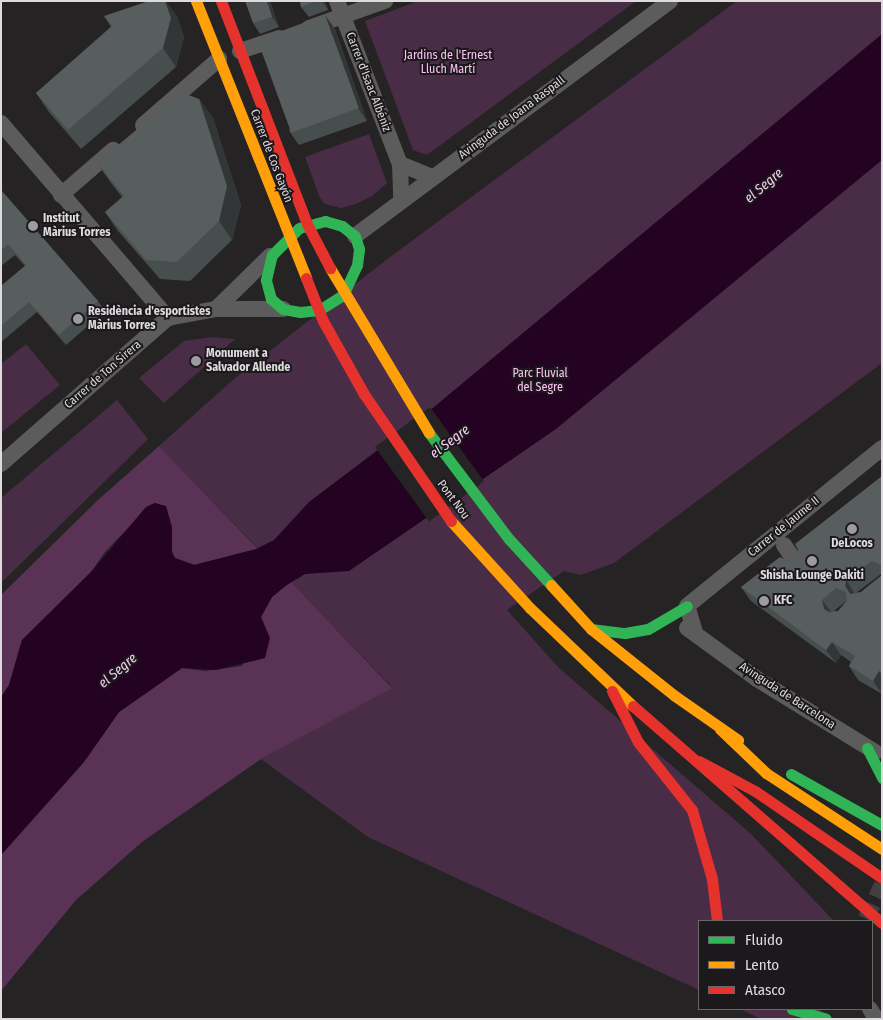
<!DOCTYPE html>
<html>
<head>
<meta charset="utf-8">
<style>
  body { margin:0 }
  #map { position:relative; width:883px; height:1020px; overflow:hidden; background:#252324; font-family:"Fira Sans Condensed",sans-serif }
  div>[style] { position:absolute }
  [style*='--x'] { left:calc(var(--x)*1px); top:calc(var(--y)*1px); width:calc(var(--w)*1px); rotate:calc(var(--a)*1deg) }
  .green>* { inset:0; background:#492d46 }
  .forest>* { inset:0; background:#5a3255 }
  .water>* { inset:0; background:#230321 }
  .pier>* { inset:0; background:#252324; transform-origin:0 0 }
  .street-tunnel>* { height:16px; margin-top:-8px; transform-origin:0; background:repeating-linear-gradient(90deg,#413f40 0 16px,transparent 0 24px) }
  .street>* { height:16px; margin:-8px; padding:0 8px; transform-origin:8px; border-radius:8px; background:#5c5c5c }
  .fast>* { height:11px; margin:-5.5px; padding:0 5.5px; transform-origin:5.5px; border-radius:5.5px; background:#30b455 }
  .slow>* { height:11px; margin:-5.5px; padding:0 5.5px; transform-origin:5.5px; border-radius:5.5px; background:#ff9f0a }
  .jam>* { height:11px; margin:-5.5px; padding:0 5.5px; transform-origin:5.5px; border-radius:5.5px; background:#e5322d }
  .wall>* { inset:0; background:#474e4e }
  .shaded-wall>* { inset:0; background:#333637 }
  .building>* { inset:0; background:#585d5d; transform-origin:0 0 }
  .dots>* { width:14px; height:14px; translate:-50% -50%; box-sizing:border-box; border:2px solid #1c191c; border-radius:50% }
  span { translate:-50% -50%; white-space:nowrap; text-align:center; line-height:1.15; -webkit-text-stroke:4px #1c191c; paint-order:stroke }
  .park-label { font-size:12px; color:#fdc2f5 }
  .street-label { font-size:12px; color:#dedbde }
  .poi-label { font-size:12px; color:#dedbde; font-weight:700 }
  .left { translate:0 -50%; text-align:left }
  .water-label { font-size:14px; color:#facdf4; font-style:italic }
  .frame { position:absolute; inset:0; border:2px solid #dedbde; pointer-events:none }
  .legend { position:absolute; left:698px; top:920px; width:175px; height:90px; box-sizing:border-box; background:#1c191c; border:1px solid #6a676a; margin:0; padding:6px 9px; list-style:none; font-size:15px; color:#dedbde }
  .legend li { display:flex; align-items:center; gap:10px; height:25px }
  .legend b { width:25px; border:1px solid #6a676a }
</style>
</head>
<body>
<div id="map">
  <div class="green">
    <div style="clip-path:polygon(418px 1px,636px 1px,427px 155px,413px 150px,365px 21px)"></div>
    <div style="clip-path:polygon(737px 1px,882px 1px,882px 363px,614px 563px,581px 575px,564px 571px,507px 610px,558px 667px,751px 834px,834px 921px,699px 921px,699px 990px,368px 837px,261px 759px,392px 687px,159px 446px,234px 379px,390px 257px)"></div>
    <div style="clip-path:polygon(369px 134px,387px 183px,372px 196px,356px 204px,341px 208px,325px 204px,320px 198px,305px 157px)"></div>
    <div style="clip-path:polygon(212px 337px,235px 339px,164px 403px,139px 378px,184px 341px)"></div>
    <div style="clip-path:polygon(26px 344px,60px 385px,1px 433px,1px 364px)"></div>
    <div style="clip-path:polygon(117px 400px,148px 439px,1px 583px,1px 498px)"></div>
    <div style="clip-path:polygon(740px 1009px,822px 1009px,818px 1019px,761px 1019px)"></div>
  </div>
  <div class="forest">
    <div style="clip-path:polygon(159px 446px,258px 549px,195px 565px,175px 558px,171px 549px,172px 527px,155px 503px,150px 505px,105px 552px,91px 572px,22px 640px,9px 685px,1px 697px,1px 595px,98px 500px)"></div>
    <div style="clip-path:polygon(291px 582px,392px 688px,261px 759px,142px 842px,76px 900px,1px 991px,1px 855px,84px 762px,119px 712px,182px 668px,205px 671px,242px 666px,263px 626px,261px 617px,272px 597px)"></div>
  </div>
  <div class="water">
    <div style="clip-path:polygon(882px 34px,882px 160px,556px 429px,349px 571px,305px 574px,285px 586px,272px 597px,261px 617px,270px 638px,265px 658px,216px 670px,182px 668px,119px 712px,84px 762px,1px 855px,1px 697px,9px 685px,22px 640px,91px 572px,146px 507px,155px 503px,166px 506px,172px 527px,172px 553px,175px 558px,194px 565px,256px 549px,274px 540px,309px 502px,428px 412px)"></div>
  </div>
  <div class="pier">
    <div style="left:430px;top:407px;width:92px;height:68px;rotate:54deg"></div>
  </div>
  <div class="street-tunnel">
    <div style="--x:866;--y:919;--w:38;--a:-65"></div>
  </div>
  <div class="street">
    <div style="--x:337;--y:1;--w:175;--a:68.9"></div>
    <div style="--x:400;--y:164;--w:37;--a:88"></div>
    <div style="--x:309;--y:28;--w:81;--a:-19.6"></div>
    <div style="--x:240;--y:51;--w:41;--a:-18.4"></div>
    <div style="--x:1;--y:123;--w:257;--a:49.4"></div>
    <div style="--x:143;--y:125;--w:101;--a:-41"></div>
    <div style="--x:400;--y:164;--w:35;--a:22"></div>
    <div style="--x:61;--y:195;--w:69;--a:-40.9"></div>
    <div style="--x:355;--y:236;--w:393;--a:-36.7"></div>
    <div style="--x:216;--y:309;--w:76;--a:-44.5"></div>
    <div style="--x:1;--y:464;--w:222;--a:-41.2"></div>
    <div style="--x:168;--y:318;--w:49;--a:-10.6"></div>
    <div style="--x:216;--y:309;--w:67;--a:0"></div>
    <div style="--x:784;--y:545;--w:23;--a:56"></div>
    <div style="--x:687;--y:628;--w:87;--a:36.1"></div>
    <div style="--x:757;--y:679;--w:139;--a:31.7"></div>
    <div style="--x:695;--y:632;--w:27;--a:-107"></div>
    <div style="--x:687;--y:606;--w:251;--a:-39"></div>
    <div style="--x:870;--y:1009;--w:12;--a:59"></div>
  </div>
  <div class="fast">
    <div style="--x:325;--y:221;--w:18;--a:16"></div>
    <div style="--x:342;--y:226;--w:16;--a:38"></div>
    <div style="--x:355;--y:236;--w:14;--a:73"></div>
    <div style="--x:359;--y:249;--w:16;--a:97"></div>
    <div style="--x:357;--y:265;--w:33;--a:115"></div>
    <div style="--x:343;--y:295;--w:28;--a:148"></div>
    <div style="--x:319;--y:310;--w:19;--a:174"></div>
    <div style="--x:300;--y:312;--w:17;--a:-170"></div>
    <div style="--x:283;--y:309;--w:16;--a:-140"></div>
    <div style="--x:271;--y:299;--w:20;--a:-105"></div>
    <div style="--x:266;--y:280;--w:26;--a:-77"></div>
    <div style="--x:272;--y:255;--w:38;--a:-45"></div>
    <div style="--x:299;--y:228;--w:27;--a:-15"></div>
    <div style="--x:429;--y:433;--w:133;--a:53"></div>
    <div style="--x:509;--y:539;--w:62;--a:47.6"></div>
    <div style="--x:591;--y:629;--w:34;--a:7"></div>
    <div style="--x:625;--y:633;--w:23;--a:-10"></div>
    <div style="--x:648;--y:629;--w:45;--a:-30.5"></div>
    <div style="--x:867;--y:748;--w:34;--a:63"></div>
    <div style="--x:791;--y:774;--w:104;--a:29.3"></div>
    <div style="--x:792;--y:1009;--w:35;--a:16"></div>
  </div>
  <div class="slow">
    <div style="--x:196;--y:1;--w:298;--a:68.3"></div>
    <div style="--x:330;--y:268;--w:192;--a:59"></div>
    <div style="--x:451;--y:521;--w:118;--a:47.8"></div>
    <div style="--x:530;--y:608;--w:142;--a:43.6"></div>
    <div style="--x:551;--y:585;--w:59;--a:47.7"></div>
    <div style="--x:591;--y:629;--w:107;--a:38.6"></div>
    <div style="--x:675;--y:696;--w:77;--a:34.9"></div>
    <div style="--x:720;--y:729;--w:64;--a:43.7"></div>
    <div style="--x:766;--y:773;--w:139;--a:33.2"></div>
  </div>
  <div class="jam">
    <div style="--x:221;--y:1;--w:239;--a:68.9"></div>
    <div style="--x:307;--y:224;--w:50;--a:62.4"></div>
    <div style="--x:306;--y:278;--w:46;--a:68.4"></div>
    <div style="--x:323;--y:321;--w:84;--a:60.7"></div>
    <div style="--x:364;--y:394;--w:154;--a:55.6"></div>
    <div style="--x:612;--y:691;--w:57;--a:63"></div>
    <div style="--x:638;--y:742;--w:87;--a:51.5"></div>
    <div style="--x:692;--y:810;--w:72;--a:73.8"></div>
    <div style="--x:712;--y:879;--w:42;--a:83.2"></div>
    <div style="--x:633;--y:706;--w:330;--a:41.1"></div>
    <div style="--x:699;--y:761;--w:64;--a:28.2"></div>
    <div style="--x:755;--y:791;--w:154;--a:34.4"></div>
  </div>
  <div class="wall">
    <div style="clip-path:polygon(270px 1px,279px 27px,260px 34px,253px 23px)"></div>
    <div style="clip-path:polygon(300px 1px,325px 1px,328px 10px,309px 17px,301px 7px)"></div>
    <div style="clip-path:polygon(104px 16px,177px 16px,184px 37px,176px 67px,81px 149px,49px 112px,36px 93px,111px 27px)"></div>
    <div style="clip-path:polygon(335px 29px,367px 121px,299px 145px,289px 131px)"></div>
    <div style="clip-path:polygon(199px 99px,213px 118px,241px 205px,232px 240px,190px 281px,160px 279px,118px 231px,105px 212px,122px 197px,111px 183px,97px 163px)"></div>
    <div style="clip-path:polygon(1px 190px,98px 301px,105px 311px,66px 345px,37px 312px,1px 342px,1px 286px,25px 266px,15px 255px,1px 266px)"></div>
    <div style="clip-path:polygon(evenodd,882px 476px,882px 694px,858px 680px,849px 666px,851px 662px,841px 655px,836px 663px,751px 601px,741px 587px,788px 561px,794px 559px,882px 476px,881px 574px,882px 575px,861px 592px,856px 593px,881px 574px,882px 476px,846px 601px,838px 611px,834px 611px,846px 601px)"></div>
  </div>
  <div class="shaded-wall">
    <div style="clip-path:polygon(165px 1px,166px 1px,177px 16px,184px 37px,176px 67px,163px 48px)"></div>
    <div style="clip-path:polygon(267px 1px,270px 1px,279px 27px,272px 17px)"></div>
    <div style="clip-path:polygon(322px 1px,325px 1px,328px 10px)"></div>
    <div style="clip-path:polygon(325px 15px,335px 29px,367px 121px,358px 108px)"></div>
    <div style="clip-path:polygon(199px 99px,213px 118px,241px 205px,232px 240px,219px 221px)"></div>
    <div style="clip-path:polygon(846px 580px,855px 594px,854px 600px,845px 586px)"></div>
    <div style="clip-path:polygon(822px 600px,832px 613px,833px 622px,824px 609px)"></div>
    <div style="clip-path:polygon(832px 642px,841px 655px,836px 663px,826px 650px)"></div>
    <div style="clip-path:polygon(879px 671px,882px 675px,882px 694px,873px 681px)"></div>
  </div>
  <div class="building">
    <div style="clip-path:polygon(149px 1px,165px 1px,171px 18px,163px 48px,68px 130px,36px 93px,112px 26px,104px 16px)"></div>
    <div style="clip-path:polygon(245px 1px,267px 1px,272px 17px,253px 23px)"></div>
    <div style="clip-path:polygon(300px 1px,317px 1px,301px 7px)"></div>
    <div style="left:325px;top:15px;width:99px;height:72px;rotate:70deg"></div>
    <div style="clip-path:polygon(181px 92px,199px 99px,227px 186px,219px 221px,177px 262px,146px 260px,105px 212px,124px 196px,97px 163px)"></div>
    <div style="clip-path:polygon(1px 190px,98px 301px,59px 335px,29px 302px,1px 326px,1px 286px,26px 265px,8px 244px,1px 250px)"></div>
    <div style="clip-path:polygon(evenodd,882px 476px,882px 672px,879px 671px,873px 681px,849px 666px,855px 656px,832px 642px,826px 650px,741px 587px,780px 557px,788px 561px,794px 559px,798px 550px,795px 544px,882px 476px,872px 561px,881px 565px,882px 575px,861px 592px,850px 594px,845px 586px,846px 580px,872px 561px,882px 476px,836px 588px,846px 592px,847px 601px,838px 611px,829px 612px,824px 609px,822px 600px,836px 588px)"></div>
  </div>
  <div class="dots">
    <div style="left:33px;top:226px;background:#9d9b9d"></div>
    <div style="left:78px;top:319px;background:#9d9b9d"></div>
    <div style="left:196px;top:361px;background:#9d9b9d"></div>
    <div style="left:852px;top:529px;background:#9d9b9d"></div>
    <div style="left:812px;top:561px;background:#9d9b9d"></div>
    <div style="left:764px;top:601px;background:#9d9b9d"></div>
  </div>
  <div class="park-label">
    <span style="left:448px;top:63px">Jardins de l'Ernest<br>Lluch Martí</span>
    <span style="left:540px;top:381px">Parc Fluvial<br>del Segre</span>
  </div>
  <div class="street-label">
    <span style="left:368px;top:82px;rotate:69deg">Carrer d'Isaac Albéniz</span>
    <span style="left:512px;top:118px;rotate:-37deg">Avinguda de Joana Raspall</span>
    <span style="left:271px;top:156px;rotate:69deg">Carrer de Cos Gayón</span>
    <span style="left:103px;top:375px;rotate:-41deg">Carrer de Ton Sirera</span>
    <span style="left:453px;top:500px;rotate:53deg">Pont Nou</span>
    <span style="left:784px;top:527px;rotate:-39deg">Carrer de Jaume II</span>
    <span style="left:787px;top:696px;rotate:33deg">Avinguda de Barcelona</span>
  </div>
  <div class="poi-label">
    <span class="left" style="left:43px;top:226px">Institut<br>Màrius Torres</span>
    <span class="left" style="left:88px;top:319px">Residència d'esportistes<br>Màrius Torres</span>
    <span class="left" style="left:206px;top:361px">Monument a<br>Salvador Allende</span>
    <span style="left:852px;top:544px">DeLocos</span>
    <span style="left:812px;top:576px">Shisha Lounge Dakiti</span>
    <span class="left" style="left:774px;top:601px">KFC</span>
  </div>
  <div class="water-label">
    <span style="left:764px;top:186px;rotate:-40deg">el Segre</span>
    <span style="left:450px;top:442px;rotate:-37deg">el Segre</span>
    <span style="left:118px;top:671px;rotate:-40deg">el Segre</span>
  </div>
  <div class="frame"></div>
  <ul class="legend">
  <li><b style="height:6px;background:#30b455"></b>Fluido</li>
  <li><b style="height:6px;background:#ff9f0a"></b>Lento</li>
  <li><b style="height:6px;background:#e5322d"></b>Atasco</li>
  </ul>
</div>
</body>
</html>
